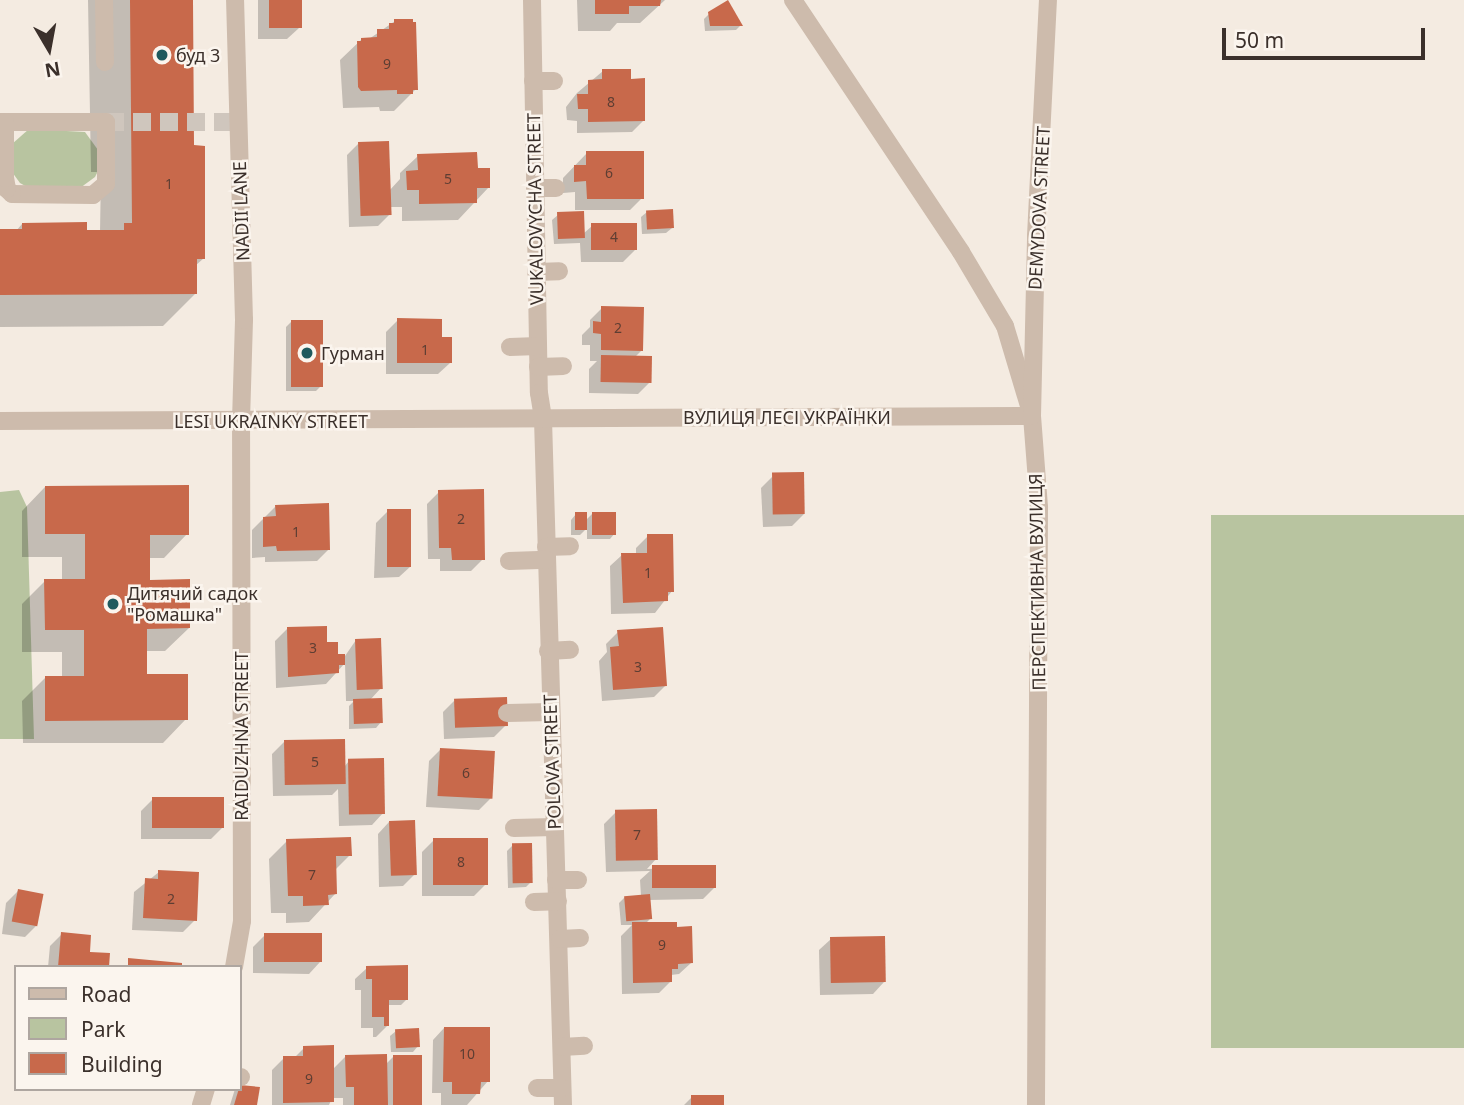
<!DOCTYPE html>
<html>
<head>
<meta charset="utf-8">
<style>
  body { margin:0 }
  #map { position:relative; width:1464px; height:1105px; overflow:hidden; background:#f4ebe1; font-family:"Noto Sans",sans-serif }
  div>[style] { position:absolute }
  [style*='--x'] { left:calc(var(--x)*1px); top:calc(var(--y)*1px); width:calc(var(--w)*1px); rotate:calc(var(--a)*1deg) }
  .green>* { inset:0; background:#b8c4a0; transform-origin:0 0 }
  .shadow>* { inset:0; background:#0003 }
  .building>* { inset:0; background:#c8694b; transform-origin:0 0 }
  .minor-tunnel>* { height:18px; margin-top:-9px; transform-origin:0; background:repeating-linear-gradient(90deg,#cfc6bd 0 18px,transparent 0 27px) }
  .minor>* { height:18px; margin:-9px; padding:0 9px; transform-origin:9px; border-radius:9px; background:#cdbbac }
  .dots>* { width:19px; height:19px; translate:-50% -50%; box-sizing:border-box; border:4px solid #fbf5ee; border-radius:50% }
  span { translate:-50% -50%; white-space:nowrap; text-align:center; line-height:1.15; -webkit-text-stroke:5px #fbf5ee; paint-order:stroke }
  .number-label { font-size:14px; color:#5e3e33 }
  .number-label span { -webkit-text-stroke-width:0 }
  .poi-label { font-size:18px; color:#3b302b }
  .left { translate:0 -50%; text-align:left }
  .street-label { font-size:18px; color:#3b302b }
  .legend { position:absolute; left:14px; top:965px; width:228px; height:126px; box-sizing:border-box; background:#fbf5ee; border:2px solid #aea6a0; margin:0; padding:9px 12px; list-style:none; font-size:21px; color:#3b302b }
  .legend li { display:flex; align-items:center; gap:14px; height:35px }
  .legend b { width:35px; border:2px solid #aea6a0 }
  .north { position:absolute; left:14px; top:14px; width:70px; height:70px; -webkit-text-stroke:5px #fbf5ee; paint-order:stroke; rotate:170deg; font-size:19px; font-weight:700; line-height:28px; text-align:center; color:#3b302b }
  .north::after { content:''; display:block; margin:auto; width:24px; height:32px; background:#3b302b; clip-path:polygon(50% 0,100% 100%,50% 72%,0 100%) }
  .scale { position:absolute; left:1222px; top:28px; width:203px; height:32px; box-sizing:border-box; border:4px solid #3b302b; border-top:0; padding-left:9px; font-size:21px; line-height:24px; white-space:nowrap; color:#3b302b; -webkit-text-stroke:5px #fbf5ee; paint-order:stroke }
</style>
</head>
<body>
<div id="map">
  <div class="green">
    <div style="clip-path:polygon(29px 129px,85px 132px,98px 150px,98px 171px,95px 177px,80px 188px,27px 187px,20px 183px,12px 172px,12px 144px)"></div>
    <div style="clip-path:polygon(19px 490px,27px 507px,34px 739px,0 739px,0 492px)"></div>
    <div style="left:1464px;top:515px;width:533px;height:253px;rotate:90deg"></div>
  </div>
  <div class="shadow">
    <div style="clip-path:polygon(88px 0,191px 0,193px 147px,204px 258px,195px 266px,195px 294px,163px 326px,0 327px,0 231px,16px 231px,22px 224px,100px 232px,101px 172px,91px 172px)"></div>
    <div style="clip-path:polygon(258px 0,300px 0,299px 28px,287px 39px,258px 39px)"></div>
    <div style="clip-path:polygon(577px 0,665px 0,640px 23px,617px 23px,610px 31px,578px 31px)"></div>
    <div style="clip-path:polygon(710px 13px,741px 25px,736px 30px,705px 31px,704px 19px)"></div>
    <div style="clip-path:polygon(395px 21px,416px 89px,394px 111px,380px 111px,379px 107px,343px 108px,340px 60px,362px 39px,369px 39px)"></div>
    <div style="clip-path:polygon(603px 71px,629px 80px,643px 121px,632px 132px,577px 133px,577px 121px,567px 120px,566px 107px,577px 93px)"></div>
    <div style="clip-path:polygon(358px 144px,389px 191px,400px 179px,400px 173px,418px 156px,476px 170px,489px 187px,458px 220px,402px 221px,402px 207px,390px 207px,390px 214px,378px 226px,349px 227px,347px 155px)"></div>
    <div style="clip-path:polygon(587px 153px,642px 198px,630px 210px,575px 210px,575px 192px,563px 193px,563px 178px)"></div>
    <div style="clip-path:polygon(647px 212px,672px 228px,666px 233px,642px 234px,641px 217px)"></div>
    <div style="clip-path:polygon(558px 215px,583px 234px,592px 226px,635px 250px,623px 262px,581px 262px,580px 243px,554px 244px,552px 220px)"></div>
    <div style="clip-path:polygon(602px 308px,642px 350px,635px 357px,650px 382px,638px 394px,589px 393px,589px 369px,597px 361px,590px 361px,590px 345px,582px 345px,582px 335px,590px 327px,590px 320px)"></div>
    <div style="clip-path:polygon(398px 320px,440px 339px,450px 363px,438px 374px,386px 374px,386px 332px)"></div>
    <div style="clip-path:polygon(291px 322px,321px 386px,316px 391px,286px 391px,286px 327px)"></div>
    <div style="clip-path:polygon(772px 477px,804px 514px,792px 526px,763px 527px,761px 488px)"></div>
    <div style="clip-path:polygon(45px 487px,187px 534px,164px 558px,148px 558px,148px 581px,189px 628px,165px 651px,145px 651px,145px 676px,186px 719px,163px 743px,23px 743px,22px 701px,46px 677px,62px 677px,62px 652px,22px 652px,22px 604px,45px 581px,62px 581px,62px 557px,22px 557px,22px 511px)"></div>
    <div style="clip-path:polygon(439px 492px,483px 559px,471px 571px,440px 571px,440px 559px,428px 559px,427px 504px)"></div>
    <div style="clip-path:polygon(276px 506px,329px 549px,317px 561px,265px 562px,265px 557px,252px 558px,252px 530px)"></div>
    <div style="clip-path:polygon(388px 511px,411px 566px,399px 577px,374px 578px,376px 523px)"></div>
    <div style="clip-path:polygon(576px 514px,585px 521px,592px 514px,615px 533px,610px 539px,587px 539px,587px 528px,580px 535px,571px 535px,571px 520px)"></div>
    <div style="clip-path:polygon(648px 536px,672px 591px,655px 613px,611px 614px,610px 566px,622px 555px,636px 555px,636px 548px)"></div>
    <div style="clip-path:polygon(287px 629px,326px 644px,337px 656px,345px 656px,356px 640px,381px 688px,370px 700px,381px 722px,376px 728px,349px 729px,349px 706px,354px 701px,346px 701px,345px 663px,326px 684px,276px 688px,275px 641px)"></div>
    <div style="clip-path:polygon(618px 632px,666px 685px,654px 697px,602px 701px,599px 661px,607px 652px,606px 644px)"></div>
    <div style="clip-path:polygon(454px 701px,506px 725px,494px 737px,444px 739px,443px 712px)"></div>
    <div style="clip-path:polygon(284px 742px,344px 767px,349px 761px,383px 813px,372px 825px,339px 826px,338px 789px,332px 795px,273px 796px,272px 754px)"></div>
    <div style="clip-path:polygon(440px 750px,491px 798px,479px 810px,426px 807px,429px 761px)"></div>
    <div style="clip-path:polygon(153px 799px,223px 827px,211px 839px,141px 839px,141px 811px)"></div>
    <div style="clip-path:polygon(616px 812px,656px 859px,647px 869px,714px 867px,715px 887px,703px 899px,649px 900px,650px 919px,645px 924px,691px 963px,679px 974px,671px 975px,671px 981px,659px 993px,622px 994px,621px 936px,632px 925px,621px 925px,619px 903px,625px 897px,641px 896px,640px 880px,650px 871px,606px 872px,604px 824px)"></div>
    <div style="clip-path:polygon(389px 822px,415px 874px,403px 886px,379px 887px,378px 834px)"></div>
    <div style="clip-path:polygon(434px 840px,486px 884px,474px 896px,422px 896px,422px 852px)"></div>
    <div style="clip-path:polygon(287px 841px,350px 855px,334px 871px,335px 894px,309px 922px,286px 923px,286px 913px,271px 913px,269px 859px)"></div>
    <div style="clip-path:polygon(513px 845px,531px 882px,526px 887px,508px 888px,507px 851px)"></div>
    <div style="clip-path:polygon(159px 872px,195px 920px,183px 932px,132px 930px,134px 892px)"></div>
    <div style="clip-path:polygon(18px 891px,37px 925px,25px 937px,2px 934px,6px 903px)"></div>
    <div style="clip-path:polygon(62px 934px,88px 953px,107px 967px,48px 967px,50px 946px)"></div>
    <div style="clip-path:polygon(265px 935px,320px 962px,309px 974px,253px 973px,253px 947px)"></div>
    <div style="clip-path:polygon(831px 939px,884px 982px,873px 994px,820px 995px,819px 950px)"></div>
    <div style="clip-path:polygon(367px 968px,407px 999px,401px 1005px,387px 1005px,388px 1025px,376px 1037px,373px 1037px,373px 1028px,361px 1028px,361px 990px,355px 990px,355px 979px)"></div>
    <div style="clip-path:polygon(444px 1028px,488px 1081px,467px 1105px,441px 1105px,441px 1093px,432px 1093px,433px 1040px)"></div>
    <div style="clip-path:polygon(396px 1031px,418px 1046px,413px 1052px,391px 1052px,390px 1036px)"></div>
    <div style="clip-path:polygon(304px 1048px,332px 1070px,346px 1056px,385px 1065px,393px 1057px,421px 1105px,343px 1105px,343px 1098px,332px 1098px,329px 1105px,272px 1105px,272px 1070px,284px 1058px,294px 1058px)"></div>
    <div style="clip-path:polygon(235px 1089px,240px 1089px,256px 1105px,230px 1105px)"></div>
    <div style="clip-path:polygon(692px 1097px,723px 1105px,684px 1105px)"></div>
  </div>
  <div class="building">
    <div style="clip-path:polygon(130px 0,193px 0,194px 145px,205px 146px,205px 259px,197px 259px,197px 294px,0 295px,0 229px,22px 229px,22px 223px,87px 222px,87px 230px,124px 230px,124px 223px,132px 223px)"></div>
    <div style="left:269px;top:0;width:33px;height:28px"></div>
    <div style="clip-path:polygon(595px 0,661px 0,660px 6px,629px 6px,629px 14px,595px 14px)"></div>
    <div style="clip-path:polygon(728px 0,743px 26px,710px 26px,708px 12px)"></div>
    <div style="clip-path:polygon(394px 19px,413px 19px,413px 22px,416px 22px,418px 90px,413px 90px,413px 94px,397px 94px,397px 90px,361px 91px,358px 87px,357px 41px,361px 41px,361px 38px,377px 37px,377px 29px,389px 29px,389px 23px,394px 23px)"></div>
    <div style="clip-path:polygon(602px 69px,631px 69px,631px 79px,645px 78px,645px 121px,588px 122px,588px 109px,578px 109px,577px 94px,588px 94px,588px 80px,602px 79px)"></div>
    <div style="left:389px;top:141px;width:74px;height:31px;rotate:88deg"></div>
    <div style="clip-path:polygon(586px 151px,644px 151px,644px 199px,587px 199px,586px 181px,574px 182px,574px 165px,586px 165px)"></div>
    <div style="clip-path:polygon(477px 152px,478px 168px,490px 168px,490px 188px,477px 188px,477px 203px,419px 204px,419px 190px,407px 190px,406px 171px,418px 170px,417px 154px)"></div>
    <div style="left:673px;top:209px;width:19px;height:27px;rotate:87deg"></div>
    <div style="left:584px;top:211px;width:27px;height:27px;rotate:88deg"></div>
    <div style="left:637px;top:223px;width:27px;height:46px;rotate:90deg"></div>
    <div style="clip-path:polygon(601px 306px,644px 307px,643px 351px,601px 350px,601px 334px,593px 333px,593px 321px,601px 322px)"></div>
    <div style="clip-path:polygon(397px 318px,442px 319px,442px 337px,452px 337px,452px 363px,397px 363px)"></div>
    <div style="left:291px;top:320px;width:32px;height:67px"></div>
    <div style="left:601px;top:355px;width:51px;height:27px;rotate:1deg"></div>
    <div style="left:804px;top:472px;width:42px;height:32px;rotate:89deg"></div>
    <div style="clip-path:polygon(189px 485px,189px 535px,150px 535px,150px 580px,190px 579px,190px 628px,147px 629px,147px 674px,188px 674px,188px 720px,45px 721px,45px 676px,84px 676px,84px 630px,45px 630px,44px 579px,85px 579px,85px 534px,45px 534px,45px 486px)"></div>
    <div style="clip-path:polygon(484px 489px,485px 560px,452px 560px,451px 548px,439px 548px,438px 490px)"></div>
    <div style="clip-path:polygon(329px 503px,330px 550px,277px 551px,276px 546px,263px 547px,263px 517px,276px 516px,275px 505px)"></div>
    <div style="left:387px;top:509px;width:24px;height:58px"></div>
    <div style="left:587px;top:512px;width:18px;height:12px;rotate:90deg"></div>
    <div style="left:592px;top:512px;width:24px;height:23px"></div>
    <div style="clip-path:polygon(647px 534px,673px 534px,674px 592px,668px 592px,668px 601px,623px 603px,621px 553px,647px 553px)"></div>
    <div style="clip-path:polygon(327px 626px,327px 642px,338px 642px,338px 654px,345px 654px,345px 665px,339px 665px,339px 673px,288px 677px,287px 627px)"></div>
    <div style="clip-path:polygon(663px 627px,667px 686px,613px 690px,610px 647px,619px 646px,617px 630px)"></div>
    <div style="left:381px;top:638px;width:51px;height:26px;rotate:88deg"></div>
    <div style="left:507px;top:697px;width:29px;height:53px;rotate:88deg"></div>
    <div style="left:382px;top:698px;width:25px;height:29px;rotate:88deg"></div>
    <div style="left:345px;top:739px;width:45px;height:61px;rotate:89deg"></div>
    <div style="left:440px;top:748px;width:55px;height:48px;rotate:3deg"></div>
    <div style="left:384px;top:758px;width:56px;height:36px;rotate:89deg"></div>
    <div style="left:152px;top:797px;width:72px;height:31px"></div>
    <div style="left:657px;top:809px;width:51px;height:42px;rotate:89deg"></div>
    <div style="left:415px;top:820px;width:55px;height:26px;rotate:88deg"></div>
    <div style="clip-path:polygon(351px 837px,352px 856px,336px 856px,337px 894px,328px 895px,329px 905px,303px 906px,303px 896px,288px 896px,286px 839px)"></div>
    <div style="left:433px;top:838px;width:55px;height:47px"></div>
    <div style="left:532px;top:843px;width:40px;height:20px;rotate:89deg"></div>
    <div style="left:716px;top:865px;width:23px;height:64px;rotate:90deg"></div>
    <div style="clip-path:polygon(158px 870px,199px 872px,197px 921px,143px 918px,145px 878px,158px 879px)"></div>
    <div style="left:18px;top:889px;width:26px;height:33px;rotate:11deg"></div>
    <div style="left:650px;top:894px;width:25px;height:26px;rotate:85deg"></div>
    <div style="clip-path:polygon(632px 922px,677px 922px,677px 927px,692px 926px,693px 963px,678px 964px,678px 969px,672px 969px,672px 982px,633px 983px)"></div>
    <div style="clip-path:polygon(61px 932px,91px 935px,90px 952px,110px 953px,109px 967px,58px 967px)"></div>
    <div style="left:264px;top:933px;width:58px;height:29px"></div>
    <div style="left:885px;top:936px;width:46px;height:55px;rotate:89deg"></div>
    <div style="clip-path:polygon(128px 958px,182px 963px,182px 967px,128px 967px)"></div>
    <div style="clip-path:polygon(408px 965px,408px 1000px,389px 1000px,389px 1026px,384px 1026px,384px 1017px,372px 1017px,372px 979px,366px 979px,366px 966px)"></div>
    <div style="clip-path:polygon(444px 1027px,490px 1027px,490px 1082px,481px 1082px,480px 1094px,452px 1094px,452px 1082px,443px 1082px)"></div>
    <div style="left:419px;top:1028px;width:19px;height:24px;rotate:87deg"></div>
    <div style="clip-path:polygon(334px 1045px,334px 1102px,283px 1103px,283px 1056px,303px 1056px,303px 1046px)"></div>
    <div style="clip-path:polygon(387px 1054px,388px 1105px,354px 1105px,354px 1087px,346px 1087px,345px 1055px)"></div>
    <div style="left:393px;top:1055px;width:29px;height:50px"></div>
    <div style="clip-path:polygon(240px 1085px,260px 1087px,257px 1105px,234px 1105px)"></div>
    <div style="left:691px;top:1095px;width:33px;height:10px"></div>
  </div>
  <div class="minor-tunnel">
    <div style="--x:106;--y:122;--w:132;--a:0"></div>
  </div>
  <div class="minor">
    <div style="--x:104;--y:0;--w:62;--a:89.1"></div>
    <div style="--x:532;--y:0;--w:393;--a:89"></div>
    <div style="--x:539;--y:393;--w:26;--a:81"></div>
    <div style="--x:543;--y:419;--w:686;--a:88.33"></div>
    <div style="--x:793;--y:0;--w:303;--a:56.3"></div>
    <div style="--x:961;--y:252;--w:86;--a:59.3"></div>
    <div style="--x:1005;--y:326;--w:94;--a:73.3"></div>
    <div style="--x:1032;--y:416;--w:92;--a:85.6"></div>
    <div style="--x:1039;--y:508;--w:597;--a:90.29"></div>
    <div style="--x:533;--y:81;--w:21;--a:0"></div>
    <div style="--x:0;--y:122;--w:106;--a:0"></div>
    <div style="--x:106;--y:122;--w:62;--a:90"></div>
    <div style="--x:106;--y:184;--w:17;--a:140"></div>
    <div style="--x:93;--y:195;--w:81;--a:-179.3"></div>
    <div style="--x:12;--y:194;--w:7;--a:-135"></div>
    <div style="--x:7;--y:189;--w:11;--a:-100"></div>
    <div style="--x:5;--y:178;--w:56;--a:-90"></div>
    <div style="--x:535;--y:188;--w:21;--a:0"></div>
    <div style="--x:536;--y:272;--w:23;--a:-2"></div>
    <div style="--x:510;--y:347;--w:28;--a:-2"></div>
    <div style="--x:538;--y:367;--w:25;--a:-2"></div>
    <div style="--x:0;--y:421;--w:1032;--a:-0.28"></div>
    <div style="--x:1032;--y:416;--w:180;--a:-88.7"></div>
    <div style="--x:1036;--y:236;--w:236;--a:-87.1"></div>
    <div style="--x:546;--y:547;--w:24;--a:-2"></div>
    <div style="--x:509;--y:561;--w:37;--a:-2"></div>
    <div style="--x:548;--y:651;--w:22;--a:-3"></div>
    <div style="--x:507;--y:713;--w:43;--a:-1.3"></div>
    <div style="--x:514;--y:828;--w:40;--a:-1.4"></div>
    <div style="--x:556;--y:880;--w:22;--a:0"></div>
    <div style="--x:534;--y:902;--w:24;--a:-2"></div>
    <div style="--x:560;--y:939;--w:20;--a:-3"></div>
    <div style="--x:234;--y:967;--w:47;--a:-80.1"></div>
    <div style="--x:242;--y:921;--w:500;--a:-90.11"></div>
    <div style="--x:241;--y:421;--w:101;--a:-88.3"></div>
    <div style="--x:244;--y:320;--w:320;--a:-91.6"></div>
    <div style="--x:562;--y:1047;--w:22;--a:-3"></div>
    <div style="--x:240;--y:1077;--w:1;--a:0"></div>
    <div style="--x:537;--y:1088;--w:25;--a:0"></div>
    <div style="--x:201;--y:1105;--w:17;--a:-73"></div>
  </div>
  <div class="dots">
    <div style="left:162px;top:55px;background:#1f5a5e"></div>
    <div style="left:307px;top:353px;background:#1f5a5e"></div>
    <div style="left:113px;top:604px;background:#1f5a5e"></div>
  </div>
  <div class="number-label">
    <span style="left:387px;top:64px">9</span>
    <span style="left:611px;top:102px">8</span>
    <span style="left:609px;top:173px">6</span>
    <span style="left:448px;top:179px">5</span>
    <span style="left:169px;top:184px">1</span>
    <span style="left:614px;top:237px">4</span>
    <span style="left:618px;top:328px">2</span>
    <span style="left:425px;top:350px">1</span>
    <span style="left:461px;top:519px">2</span>
    <span style="left:296px;top:532px">1</span>
    <span style="left:648px;top:573px">1</span>
    <span style="left:313px;top:648px">3</span>
    <span style="left:638px;top:667px">3</span>
    <span style="left:315px;top:762px">5</span>
    <span style="left:466px;top:773px">6</span>
    <span style="left:637px;top:835px">7</span>
    <span style="left:461px;top:862px">8</span>
    <span style="left:312px;top:875px">7</span>
    <span style="left:171px;top:899px">2</span>
    <span style="left:662px;top:945px">9</span>
    <span style="left:467px;top:1054px">10</span>
    <span style="left:309px;top:1079px">9</span>
  </div>
  <div class="poi-label">
    <span class="left" style="left:176px;top:55px">буд 3</span>
    <span class="left" style="left:321px;top:353px">Гурман</span>
    <span class="left" style="left:127px;top:604px">Дитячий садок<br>"Ромашка"</span>
  </div>
  <div class="street-label">
    <span style="left:1039px;top:208px;rotate:-87deg">DEMYDOVA STREET</span>
    <span style="left:535px;top:209px;rotate:-91deg">VUKALOVYCHA STREET</span>
    <span style="left:241px;top:211px;rotate:-92deg">NADII LANE</span>
    <span style="left:787px;top:417px">ВУЛИЦЯ ЛЕСІ УКРАЇНКИ</span>
    <span style="left:271px;top:421px">LESI UKRAINKY STREET</span>
    <span style="left:1037px;top:582px;rotate:-91deg">ПЕРСПЕКТИВНА ВУЛИЦЯ</span>
    <span style="left:241px;top:736px;rotate:-90deg">RAIDUZHNA STREET</span>
    <span style="left:552px;top:762px;rotate:-92deg">POLOVA STREET</span>
  </div>
  <ul class="legend">
  <li><b style="height:9px;background:#cdbbac"></b>Road</li>
  <li><b style="height:19px;background:#b8c4a0"></b>Park</li>
  <li><b style="height:19px;background:#c8694b"></b>Building</li>
  </ul>
  <div class="north">N</div>
  <div class="scale">50 m</div>
</div>
</body>
</html>
